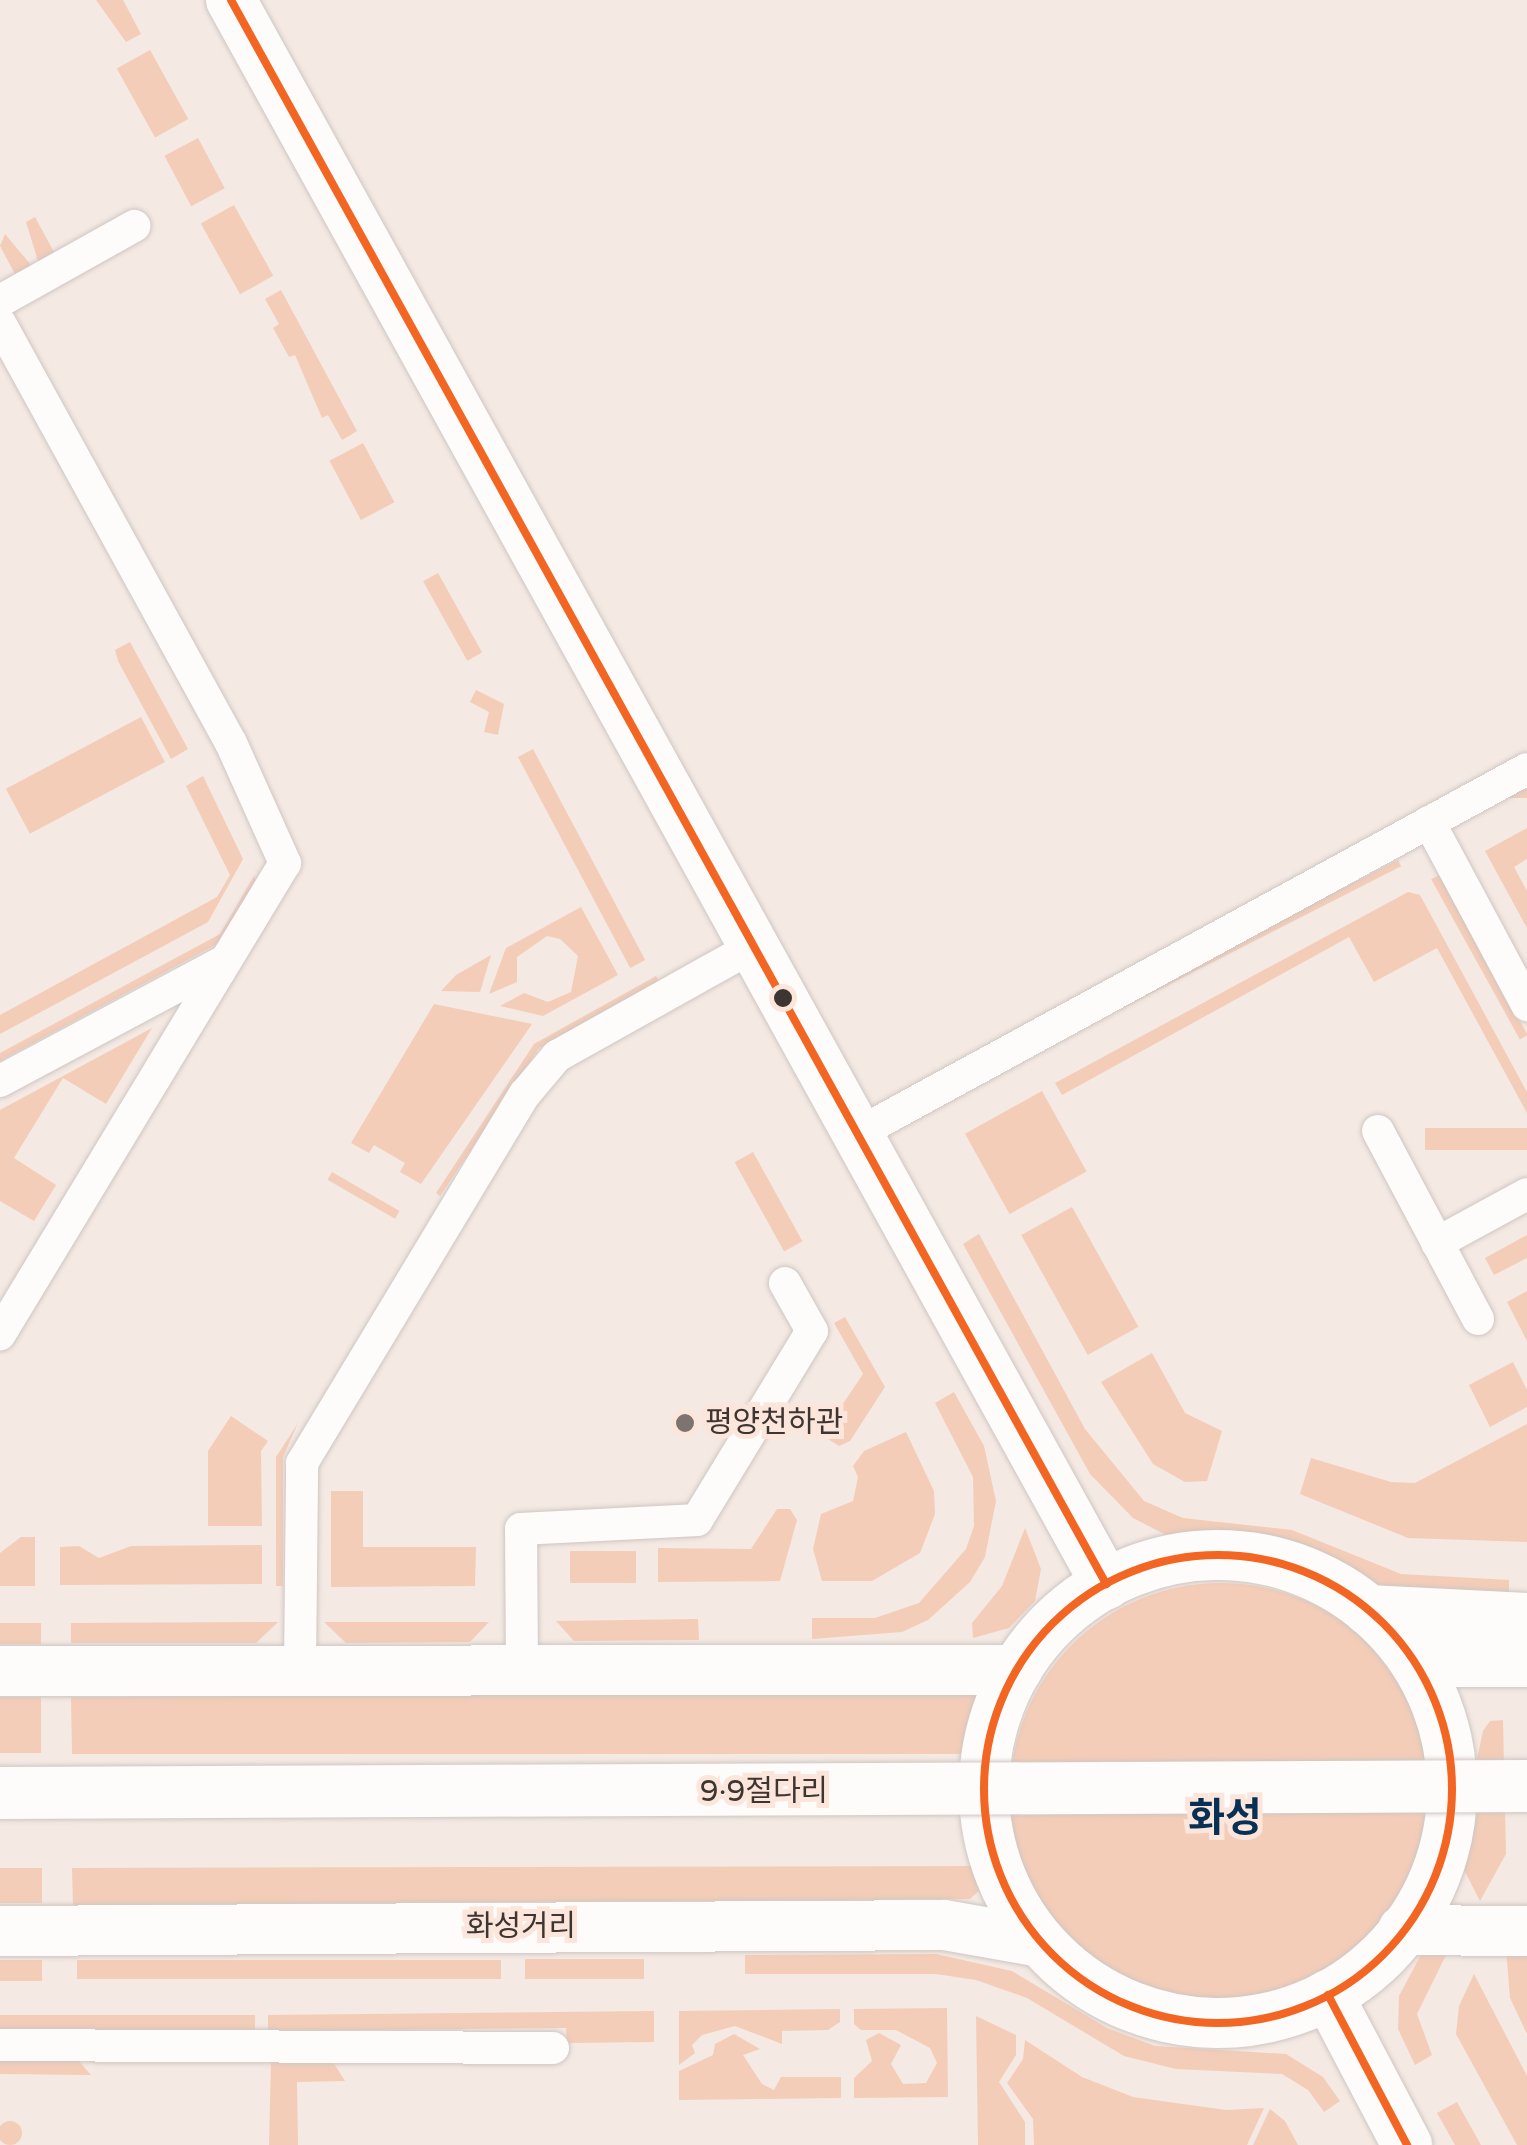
<!DOCTYPE html>
<html>
<head>
<meta charset="utf-8">
<style>
  body { margin:0 }
  #map { position:relative; width:1527px; height:2145px; overflow:hidden; background:#f4e9e3; font-family:"Varela Round","Noto Sans KR",sans-serif }
  div>[style] { position:absolute }
  [style*='--x'] { left:calc(var(--x)*1px); top:calc(var(--y)*1px); width:calc(var(--w)*1px); rotate:calc(var(--a)*1deg) }
  .green>* { inset:0; background:#f4cdb8; transform-origin:0 0 }
  .round { border-radius:50% }
  .roads { filter:drop-shadow(0 0 2px #cfc6c2) drop-shadow(0 0 2px #cfc6c2) }
  .minor>* { height:32px; margin:-16px; padding:0 16px; transform-origin:16px; border-radius:16px; background:#fdfcfb }
  .primary>* { height:50px; margin:-25px; padding:0 25px; transform-origin:25px; border-radius:25px; background:#fdfcfb }
  .primary>.ring { margin:-25px; padding:0; box-sizing:content-box; background:none; border:50px solid #fdfcfb; border-radius:50% }
  .bridges { filter:drop-shadow(0 0 2px #cfc6c2) drop-shadow(0 0 2px #cfc6c2) }
  .trunk-bridge>* { height:52px; margin:-26px; padding:0 26px; transform-origin:26px; border-radius:26px; background:#fdfcfb }
  .bus-1>* { height:8px; margin:-4px; padding:0 4px; transform-origin:4px; border-radius:4px; background:#f26522 }
  .bus-1>.ring { margin:-4px; padding:0; box-sizing:content-box; background:none; border:8px solid #f26522; border-radius:50% }
  .dots>* { width:28px; height:28px; translate:-50% -50%; box-sizing:border-box; border:5px solid #fce6db; border-radius:50% }
  span { translate:-50% -50%; white-space:nowrap; text-align:center; line-height:1.15; -webkit-text-stroke:10px #fce6db; paint-order:stroke }
  .poi-label { font-size:30px; color:#3d3531 }
  .left { translate:0 -50%; text-align:left }
  .street-label { font-size:30px; color:#3d3531 }
  .district-label { font-size:40px; color:#083055; font-weight:700 }
</style>
</head>
<body>
<div id="map">
  <div class="green">
    <div style="clip-path:polygon(96px 0,123px 0,141px 34px,126px 42px)"></div>
    <div style="left:150px;top:50px;width:79px;height:38px;rotate:61deg"></div>
    <div style="left:198px;top:138px;width:57px;height:38px;rotate:62deg"></div>
    <div style="left:234px;top:205px;width:81px;height:38px;rotate:61deg"></div>
    <div style="clip-path:polygon(35px 217px,54px 252px,38px 261px,26px 222px)"></div>
    <div style="clip-path:polygon(5px 234px,31px 265px,15px 274px,0 246px)"></div>
    <div style="clip-path:polygon(281px 290px,357px 431px,342px 440px,328px 415px,322px 418px,295px 355px,289px 357px,273px 328px,279px 324px,265px 299px)"></div>
    <div style="left:363px;top:443px;width:67px;height:38px;rotate:62deg"></div>
    <div style="left:438px;top:573px;width:91px;height:17px;rotate:61deg"></div>
    <div style="clip-path:polygon(130px 642px,188px 749px,171px 759px,118px 661px,115px 650px)"></div>
    <div style="clip-path:polygon(476px 690px,504px 704px,498px 735px,484px 732px,489px 712px,470px 702px)"></div>
    <div style="left:141px;top:717px;width:51px;height:153px;rotate:62deg"></div>
    <div style="left:533px;top:749px;width:239px;height:17px;rotate:62deg"></div>
    <div style="clip-path:polygon(203px 776px,243px 859px,208px 922px,0 1034px,0 1015px,217px 897px,230px 875px,186px 786px)"></div>
    <div style="left:1527px;top:789px;width:9px;height:71px;rotate:90deg"></div>
    <div style="clip-path:polygon(1527px 828px,1527px 859px,1514px 867px,1527px 891px,1527px 928px,1485px 851px)"></div>
    <div style="left:1398px;top:860px;width:7px;height:511px;rotate:63deg"></div>
    <div style="left:1439px;top:875px;width:183px;height:9px;rotate:61deg"></div>
    <div style="clip-path:polygon(254px 876px,258px 885px,217px 944px,0 1061px,0 1053px,220px 934px)"></div>
    <div style="clip-path:polygon(1408px 892px,1420px 895px,1527px 1092px,1527px 1113px,1437px 948px,1374px 982px,1349px 937px,1062px 1095px,1055px 1083px)"></div>
    <div style="clip-path:polygon(581px 907px,618px 975px,543px 1016px,500px 1006px,524px 993px,548px 1002px,571px 992px,578px 956px,560px 939px,547px 936px,517px 957px,517px 982px,489px 994px,506px 948px)"></div>
    <div style="clip-path:polygon(491px 955px,480px 992px,441px 991px,456px 975px)"></div>
    <div style="clip-path:polygon(656px 976px,659px 981px,539px 1048px,440px 1196px,436px 1193px,534px 1044px)"></div>
    <div style="clip-path:polygon(434px 1004px,532px 1024px,421px 1184px,400px 1172px,405px 1163px,374px 1145px,369px 1153px,351px 1143px)"></div>
    <div style="clip-path:polygon(152px 1028px,106px 1104px,63px 1078px,14px 1158px,56px 1185px,34px 1221px,0 1201px,0 1110px)"></div>
    <div style="left:1042px;top:1091px;width:92px;height:88px;rotate:61deg"></div>
    <div style="left:1527px;top:1128px;width:22px;height:102px;rotate:90deg"></div>
    <div style="left:753px;top:1152px;width:102px;height:21px;rotate:61deg"></div>
    <div style="left:332px;top:1172px;width:78px;height:9px;rotate:30deg"></div>
    <div style="left:1072px;top:1207px;width:137px;height:58px;rotate:61deg"></div>
    <div style="clip-path:polygon(979px 1234px,1085px 1429px,1144px 1501px,1183px 1518px,1292px 1530px,1401px 1574px,1509px 1580px,1509px 1600px,1382px 1589px,1284px 1548px,1166px 1535px,1133px 1518px,1090px 1474px,963px 1244px)"></div>
    <div style="clip-path:polygon(1527px 1235px,1527px 1258px,1494px 1275px,1485px 1258px)"></div>
    <div style="clip-path:polygon(1527px 1291px,1527px 1341px,1507px 1302px)"></div>
    <div style="clip-path:polygon(845px 1317px,885px 1387px,850px 1441px,839px 1446px,828px 1439px,828px 1426px,863px 1374px,834px 1323px)"></div>
    <div style="clip-path:polygon(1152px 1353px,1185px 1413px,1222px 1431px,1207px 1481px,1185px 1482px,1153px 1464px,1101px 1382px)"></div>
    <div style="clip-path:polygon(1513px 1362px,1527px 1390px,1527px 1407px,1490px 1427px,1469px 1385px)"></div>
    <div style="clip-path:polygon(954px 1392px,984px 1446px,996px 1501px,985px 1557px,970px 1582px,928px 1620px,902px 1632px,812px 1639px,812px 1618px,875px 1618px,919px 1603px,966px 1549px,974px 1526px,973px 1477px,935px 1403px)"></div>
    <div style="clip-path:polygon(231px 1416px,268px 1441px,261px 1451px,262px 1526px,208px 1526px,208px 1451px)"></div>
    <div style="clip-path:polygon(298px 1423px,283px 1457px,283px 1586px,276px 1586px,276px 1457px)"></div>
    <div style="clip-path:polygon(1527px 1424px,1527px 1542px,1408px 1538px,1300px 1494px,1311px 1458px,1391px 1482px,1415px 1483px)"></div>
    <div style="clip-path:polygon(906px 1432px,934px 1491px,935px 1514px,920px 1553px,872px 1581px,822px 1581px,813px 1549px,821px 1514px,853px 1501px,858px 1477px,853px 1466px,864px 1451px)"></div>
    <div style="clip-path:polygon(331px 1491px,363px 1491px,363px 1547px,476px 1547px,475px 1586px,331px 1587px)"></div>
    <div style="clip-path:polygon(777px 1509px,790px 1509px,797px 1520px,780px 1581px,658px 1582px,658px 1548px,751px 1549px)"></div>
    <div style="clip-path:polygon(1025px 1528px,1041px 1569px,1035px 1601px,1009px 1628px,973px 1638px,972px 1623px,1002px 1586px)"></div>
    <div style="clip-path:polygon(21px 1537px,35px 1537px,35px 1586px,0 1586px,0 1553px)"></div>
    <div style="clip-path:polygon(262px 1545px,262px 1584px,60px 1585px,60px 1547px,79px 1546px,99px 1558px,131px 1546px)"></div>
    <div style="left:570px;top:1551px;width:66px;height:32px"></div>
    <div class="round" style="left:1010px;top:1583px;width:422px;height:422px"></div>
    <div style="clip-path:polygon(698px 1619px,699px 1640px,574px 1641px,556px 1621px)"></div>
    <div style="clip-path:polygon(278px 1622px,256px 1643px,71px 1643px,71px 1623px)"></div>
    <div style="clip-path:polygon(324px 1622px,489px 1622px,470px 1642px,346px 1643px)"></div>
    <div style="left:0;top:1623px;width:41px;height:21px"></div>
    <div style="clip-path:polygon(968px 1692px,983px 1699px,968px 1754px,72px 1754px,71px 1697px)"></div>
    <div style="left:0;top:1697px;width:41px;height:56px"></div>
    <div style="clip-path:polygon(1503px 1720px,1506px 1854px,1480px 1901px,1463px 1868px,1476px 1764px,1483px 1731px,1490px 1721px)"></div>
    <div style="clip-path:polygon(976px 1866px,982px 1888px,970px 1899px,73px 1905px,72px 1868px)"></div>
    <div style="left:0;top:1868px;width:42px;height:35px"></div>
    <div style="clip-path:polygon(1453px 1941px,1417px 2014px,1432px 2055px,1415px 2065px,1398px 2029px,1399px 1996px,1424px 1949px)"></div>
    <div style="clip-path:polygon(1506px 1949px,1527px 1949px,1527px 2034px,1510px 1998px)"></div>
    <div style="clip-path:polygon(936px 1954px,1012px 1971px,1107px 2028px,1155px 2046px,1286px 2054px,1323px 2077px,1340px 2101px,1324px 2112px,1308px 2090px,1282px 2074px,1176px 2069px,1124px 2056px,1027px 1998px,976px 1980px,936px 1974px,745px 1974px,745px 1955px)"></div>
    <div style="left:525px;top:1959px;width:119px;height:20px"></div>
    <div style="left:0;top:1960px;width:42px;height:21px"></div>
    <div style="left:501px;top:1960px;width:19px;height:424px;rotate:90deg"></div>
    <div style="clip-path:polygon(1474px 1974px,1527px 2076px,1527px 2145px,1517px 2145px,1456px 2034px,1459px 2006px)"></div>
    <div style="clip-path:polygon(947px 2008px,948px 2097px,854px 2098px,854px 2078px,872px 2061px,866px 2040px,879px 2033px,901px 2045px,891px 2064px,903px 2084px,926px 2083px,937px 2063px,930px 2048px,896px 2030px,861px 2030px,854px 2024px,854px 2009px)"></div>
    <div style="clip-path:polygon(840px 2009px,840px 2022px,828px 2030px,782px 2031px,782px 2044px,735px 2026px,702px 2035px,692px 2045px,695px 2053px,679px 2065px,679px 2011px)"></div>
    <div style="clip-path:polygon(654px 2011px,654px 2042px,567px 2043px,566px 2028px,268px 2031px,268px 2015px)"></div>
    <div style="left:255px;top:2015px;width:16px;height:255px;rotate:90deg"></div>
    <div style="clip-path:polygon(976px 2016px,1016px 2035px,1016px 2055px,999px 2082px,1025px 2122px,1025px 2145px,978px 2145px)"></div>
    <div style="clip-path:polygon(734px 2034px,760px 2049px,743px 2055px,762px 2084px,774px 2090px,781px 2077px,841px 2077px,841px 2098px,679px 2100px,679px 2071px,713px 2055px,715px 2044px)"></div>
    <div style="clip-path:polygon(1025px 2040px,1082px 2077px,1133px 2097px,1226px 2110px,1264px 2108px,1247px 2145px,1034px 2145px,1033px 2119px,1007px 2083px,1023px 2059px)"></div>
    <div style="clip-path:polygon(0 2059px,77px 2059px,91px 2075px,0 2074px)"></div>
    <div style="clip-path:polygon(271px 2061px,333px 2062px,345px 2081px,297px 2082px,298px 2145px,269px 2145px)"></div>
    <div style="clip-path:polygon(1457px 2102px,1481px 2145px,1455px 2145px,1437px 2113px)"></div>
    <div style="clip-path:polygon(1270px 2109px,1285px 2121px,1298px 2145px,1253px 2145px)"></div>
    <div class="round" style="left:-2px;top:2121px;width:24px;height:24px"></div>
  </div>
  <div class="roads">
    <div class="minor">
      <div style="--x:0;--y:301;--w:154;--a:-29.2"></div>
      <div style="--x:0;--y:323;--w:479;--a:61.2"></div>
      <div style="--x:231;--y:743;--w:132;--a:65.8"></div>
      <div style="--x:285;--y:863;--w:551;--a:121.18"></div>
      <div style="--x:1429;--y:822;--w:208;--a:61.8"></div>
      <div style="--x:0;--y:1081;--w:255;--a:-28.1"></div>
      <div style="--x:1378;--y:1131;--w:213;--a:62"></div>
      <div style="--x:855;--y:1135;--w:765;--a:-28.57"></div>
      <div style="--x:1437;--y:1243;--w:102;--a:-28.6"></div>
      <div style="--x:522;--y:1668;--w:139;--a:-90.4"></div>
      <div style="--x:521;--y:1529;--w:176;--a:-2.9"></div>
      <div style="--x:697;--y:1520;--w:221;--a:-58.7"></div>
      <div style="--x:812;--y:1331;--w:55;--a:-119.4"></div>
      <div style="--x:300;--y:1669;--w:206;--a:-89.4"></div>
      <div style="--x:302;--y:1463;--w:431;--a:-58.9"></div>
      <div style="--x:525;--y:1094;--w:50;--a:-49.9"></div>
      <div style="--x:557;--y:1056;--w:223;--a:-29.2"></div>
      <div style="--x:0;--y:2045;--w:553;--a:0.31"></div>
    </div>
    <div class="primary">
      <div style="--x:231;--y:0;--w:1810;--a:61.08"></div>
      <div class="ring" style="left:984px;top:1555px;width:418px;height:418px"></div>
      <div style="--x:1368;--y:1610;--w:159;--a:2.9"></div>
      <div style="--x:1415;--y:1662;--w:112;--a:0"></div>
      <div style="--x:0;--y:1671;--w:1017;--a:-0.06"></div>
      <div style="--x:1403;--y:1930;--w:124;--a:0.5"></div>
      <div style="--x:0;--y:1931;--w:944;--a:-0.36"></div>
      <div style="--x:944;--y:1925;--w:97;--a:10"></div>
      <div style="--x:1328;--y:1995;--w:170;--a:62.2"></div>
    </div>
  </div>
  <div class="bridges">
    <div class="trunk-bridge">
      <div style="--x:0;--y:1793;--w:1527;--a:-0.26"></div>
    </div>
  </div>
  <div class="bus-1">
    <div style="--x:231;--y:0;--w:1810;--a:61.08"></div>
    <div class="ring" style="left:984px;top:1555px;width:460px;height:460px"></div>
    <div style="--x:1328;--y:1995;--w:170;--a:62.2"></div>
  </div>
  <div class="dots">
    <div style="left:783px;top:998px;background:#3d3531"></div>
    <div style="left:685px;top:1423px;background:#7d746f"></div>
  </div>
  <div class="poi-label">
    <span class="left" style="left:705px;top:1423px">평양천하관</span>
  </div>
  <div class="street-label">
    <span style="left:764px;top:1792px">9·9절다리</span>
    <span style="left:521px;top:1927px">화성거리</span>
  </div>
  <div class="district-label">
    <span style="left:1225px;top:1818px">화성</span>
  </div>
</div>
</body>
</html>
